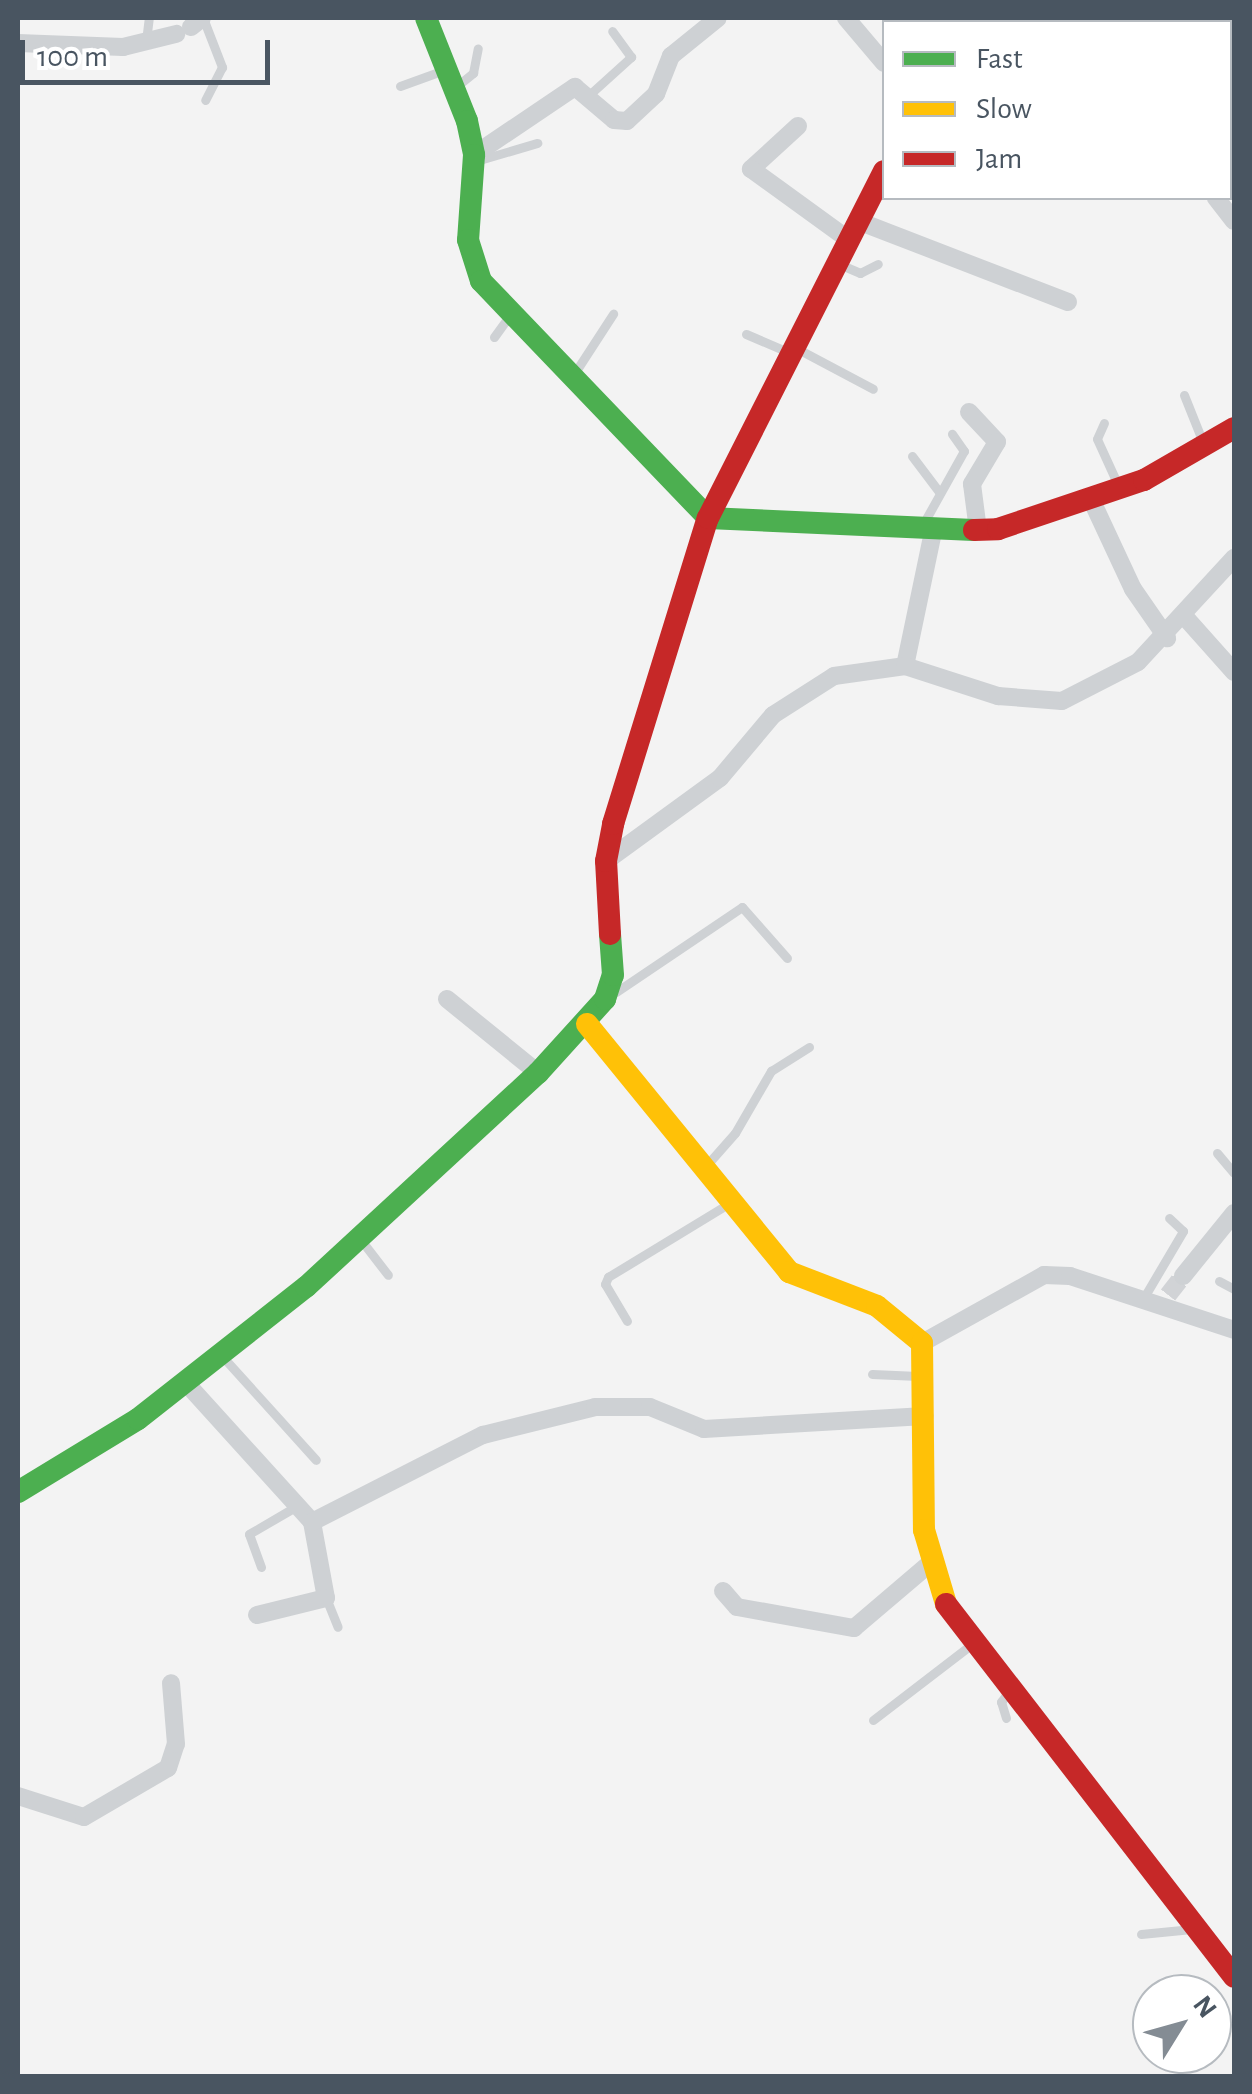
<!DOCTYPE html>
<html>
<head>
<meta charset="utf-8">
<style>
  body { margin:0 }
  #map { position:relative; width:1252px; height:2094px; overflow:hidden; background:#f3f3f3; font-family:"Alegreya Sans",sans-serif }
  div>[style] { position:absolute }
  [style*='--x'] { left:calc(var(--x)*1px); top:calc(var(--y)*1px); width:calc(var(--w)*1px); rotate:calc(var(--a)*1deg) }
  .street-tunnel>* { height:18px; margin-top:-9px; transform-origin:0; background:repeating-linear-gradient(90deg,#d1d3d6 0 18px,transparent 0 27px) }
  .lane>* { height:9px; margin:-4.5px; padding:0 4.5px; transform-origin:4.5px; border-radius:4.5px; background:#ced1d4 }
  .street>* { height:18px; margin:-9px; padding:0 9px; transform-origin:9px; border-radius:9px; background:#ced1d4 }
  .fast>* { height:22px; margin:-11px; padding:0 11px; transform-origin:11px; border-radius:11px; background:#4caf50 }
  .slow>* { height:22px; margin:-11px; padding:0 11px; transform-origin:11px; border-radius:11px; background:#ffc107 }
  .jam>* { height:22px; margin:-11px; padding:0 11px; transform-origin:11px; border-radius:11px; background:#c62828 }
  span { translate:-50% -50%; white-space:nowrap; text-align:center; line-height:1.15; -webkit-text-stroke:8px #fff; paint-order:stroke }
  .frame { position:absolute; inset:0; border:20px solid #495561; pointer-events:none }
  .legend { position:absolute; left:882px; top:20px; width:350px; height:180px; box-sizing:border-box; background:#fff; border:2px solid #b6bbc0; margin:0; padding:12px 18px; list-style:none; font-size:30px; color:#495561 }
  .legend li { display:flex; align-items:center; gap:20px; height:50px }
  .legend b { width:50px; border:2px solid #b6bbc0 }
  .north { position:absolute; left:1132px; top:1974px; width:100px; height:100px; box-sizing:border-box; background:#fff; border:2px solid #b6bbc0; border-radius:50%; rotate:53deg; font-size:28px; font-weight:700; line-height:40px; text-align:center; color:#495561 }
  .north::after { content:''; display:block; margin:auto; width:35px; height:45px; background:#848c94; clip-path:polygon(50% 0,100% 100%,50% 72%,0 100%) }
  .scale { position:absolute; left:20px; top:40px; width:250px; height:45px; box-sizing:border-box; border:5px solid #495561; border-top:0; padding-left:12px; font-size:30px; line-height:35px; white-space:nowrap; color:#495561; -webkit-text-stroke:8px #fff; paint-order:stroke }
</style>
</head>
<body>
<div id="map">
  <div class="street-tunnel">
    <div style="--x:1168;--y:1295;--w:24;--a:-52"></div>
  </div>
  <div class="lane">
    <div style="--x:203;--y:18;--w:53;--a:68.8"></div>
    <div style="--x:222;--y:67;--w:37;--a:117"></div>
    <div style="--x:146;--y:41;--w:23;--a:-83"></div>
    <div style="--x:400;--y:86;--w:47;--a:-20"></div>
    <div style="--x:457;--y:86;--w:21;--a:-39"></div>
    <div style="--x:473;--y:73;--w:25;--a:-79"></div>
    <div style="--x:589;--y:95;--w:57;--a:-42.1"></div>
    <div style="--x:631;--y:57;--w:32;--a:-126"></div>
    <div style="--x:476;--y:161;--w:64;--a:-16.4"></div>
    <div style="--x:839;--y:264;--w:23;--a:23"></div>
    <div style="--x:860;--y:273;--w:20;--a:-27"></div>
    <div style="--x:746;--y:334;--w:46;--a:23.2"></div>
    <div style="--x:494;--y:337;--w:27;--a:-54"></div>
    <div style="--x:796;--y:348;--w:87;--a:28"></div>
    <div style="--x:574;--y:374;--w:72;--a:-57"></div>
    <div style="--x:1184;--y:395;--w:54;--a:68.2"></div>
    <div style="--x:1104;--y:423;--w:17;--a:114"></div>
    <div style="--x:1097;--y:439;--w:51;--a:65.5"></div>
    <div style="--x:912;--y:456;--w:46;--a:52.9"></div>
    <div style="--x:922;--y:526;--w:86;--a:-60.8"></div>
    <div style="--x:964;--y:451;--w:21;--a:-125"></div>
    <div style="--x:616;--y:992;--w:152;--a:-34"></div>
    <div style="--x:742;--y:907;--w:68;--a:48.6"></div>
    <div style="--x:1217;--y:1153;--w:26;--a:50"></div>
    <div style="--x:705;--y:1167;--w:45;--a:-48.6"></div>
    <div style="--x:735;--y:1133;--w:72;--a:-59.9"></div>
    <div style="--x:771;--y:1071;--w:45;--a:-32.3"></div>
    <div style="--x:361;--y:1240;--w:44;--a:52.4"></div>
    <div style="--x:1219;--y:1281;--w:17;--a:28"></div>
    <div style="--x:1143;--y:1299;--w:79;--a:-59.5"></div>
    <div style="--x:1183;--y:1231;--w:19;--a:-137"></div>
    <div style="--x:627;--y:1321;--w:43;--a:-120.7"></div>
    <div style="--x:605;--y:1284;--w:8;--a:-67"></div>
    <div style="--x:608;--y:1277;--w:140;--a:-31.3"></div>
    <div style="--x:222;--y:1356;--w:140;--a:47.9"></div>
    <div style="--x:872;--y:1374;--w:46;--a:2.5"></div>
    <div style="--x:261;--y:1567;--w:35;--a:-110"></div>
    <div style="--x:249;--y:1534;--w:56;--a:-30.3"></div>
    <div style="--x:326;--y:1598;--w:31;--a:68"></div>
    <div style="--x:1006;--y:1718;--w:17;--a:-107"></div>
    <div style="--x:1001;--y:1702;--w:14;--a:-54"></div>
    <div style="--x:873;--y:1720;--w:125;--a:-37.5"></div>
    <div style="--x:1141;--y:1934;--w:51;--a:-5.6"></div>
  </div>
  <div class="street">
    <div style="--x:846;--y:18;--w:59;--a:49.8"></div>
    <div style="--x:1027;--y:22;--w:7;--a:-34"></div>
    <div style="--x:191;--y:27;--w:14;--a:-39"></div>
    <div style="--x:18;--y:43;--w:105;--a:2.2"></div>
    <div style="--x:123;--y:47;--w:55;--a:-13.8"></div>
    <div style="--x:798;--y:126;--w:64;--a:137.5"></div>
    <div style="--x:751;--y:169;--w:121;--a:35.9"></div>
    <div style="--x:474;--y:155;--w:122;--a:-34"></div>
    <div style="--x:575;--y:87;--w:51;--a:40.2"></div>
    <div style="--x:614;--y:120;--w:13;--a:4"></div>
    <div style="--x:627;--y:121;--w:40;--a:-43"></div>
    <div style="--x:656;--y:94;--w:41;--a:-68.5"></div>
    <div style="--x:671;--y:56;--w:60;--a:-39"></div>
    <div style="--x:1216;--y:198;--w:29;--a:52"></div>
    <div style="--x:858;--y:221;--w:225;--a:21.1"></div>
    <div style="--x:969;--y:412;--w:41;--a:47"></div>
    <div style="--x:997;--y:442;--w:49;--a:120.8"></div>
    <div style="--x:972;--y:484;--w:46;--a:82.6"></div>
    <div style="--x:1091;--y:499;--w:99;--a:65"></div>
    <div style="--x:1133;--y:589;--w:60;--a:55.2"></div>
    <div style="--x:1185;--y:617;--w:74;--a:48.3"></div>
    <div style="--x:905;--y:666;--w:137;--a:-78.2"></div>
    <div style="--x:606;--y:861;--w:141;--a:-36.1"></div>
    <div style="--x:720;--y:778;--w:82;--a:-49.9"></div>
    <div style="--x:773;--y:715;--w:72;--a:-32.6"></div>
    <div style="--x:834;--y:676;--w:72;--a:-8"></div>
    <div style="--x:905;--y:666;--w:98;--a:17.9"></div>
    <div style="--x:998;--y:696;--w:64;--a:4.5"></div>
    <div style="--x:1062;--y:701;--w:85;--a:-27.2"></div>
    <div style="--x:1138;--y:662;--w:142;--a:-47.3"></div>
    <div style="--x:447;--y:999;--w:117;--a:39.1"></div>
    <div style="--x:1183;--y:1276;--w:81;--a:-51"></div>
    <div style="--x:922;--y:1343;--w:140;--a:-29.1"></div>
    <div style="--x:1044;--y:1275;--w:26;--a:2"></div>
    <div style="--x:1070;--y:1276;--w:173;--a:18.2"></div>
    <div style="--x:187;--y:1384;--w:186;--a:47.8"></div>
    <div style="--x:312;--y:1522;--w:77;--a:79.6"></div>
    <div style="--x:326;--y:1598;--w:71;--a:166.2"></div>
    <div style="--x:312;--y:1522;--w:192;--a:-27"></div>
    <div style="--x:483;--y:1435;--w:115;--a:-14"></div>
    <div style="--x:595;--y:1407;--w:55;--a:0"></div>
    <div style="--x:650;--y:1407;--w:58;--a:22.2"></div>
    <div style="--x:704;--y:1429;--w:221;--a:-3.4"></div>
    <div style="--x:723;--y:1591;--w:21;--a:49"></div>
    <div style="--x:737;--y:1607;--w:119;--a:10.2"></div>
    <div style="--x:854;--y:1628;--w:97;--a:-40.4"></div>
    <div style="--x:18;--y:1796;--w:69;--a:17.7"></div>
    <div style="--x:84;--y:1817;--w:97;--a:-30.3"></div>
    <div style="--x:168;--y:1768;--w:25;--a:-72"></div>
    <div style="--x:176;--y:1744;--w:61;--a:-94.7"></div>
  </div>
  <div class="fast">
    <div style="--x:426;--y:18;--w:111;--a:68.3"></div>
    <div style="--x:467;--y:121;--w:35;--a:78"></div>
    <div style="--x:474;--y:155;--w:85;--a:94"></div>
    <div style="--x:468;--y:240;--w:43;--a:72.4"></div>
    <div style="--x:481;--y:281;--w:328;--a:46.2"></div>
    <div style="--x:708;--y:518;--w:266;--a:2.6"></div>
    <div style="--x:18;--y:1492;--w:140;--a:-31.3"></div>
    <div style="--x:138;--y:1419;--w:214;--a:-38.2"></div>
    <div style="--x:306;--y:1287;--w:316;--a:-42.7"></div>
    <div style="--x:538;--y:1073;--w:100;--a:-47.8"></div>
    <div style="--x:605;--y:999;--w:25;--a:-72"></div>
    <div style="--x:613;--y:975;--w:41;--a:-94.2"></div>
  </div>
  <div class="slow">
    <div style="--x:587;--y:1024;--w:320;--a:50.8"></div>
    <div style="--x:789;--y:1272;--w:94;--a:21.1"></div>
    <div style="--x:877;--y:1306;--w:58;--a:39.4"></div>
    <div style="--x:922;--y:1343;--w:187;--a:89.4"></div>
    <div style="--x:924;--y:1530;--w:77;--a:73.4"></div>
  </div>
  <div class="jam">
    <div style="--x:974;--y:530;--w:24;--a:-2"></div>
    <div style="--x:998;--y:529;--w:154;--a:-18.6"></div>
    <div style="--x:1144;--y:480;--w:104;--a:-30"></div>
    <div style="--x:610;--y:934;--w:73;--a:-93.1"></div>
    <div style="--x:606;--y:861;--w:38;--a:-79"></div>
    <div style="--x:613;--y:824;--w:320;--a:-72.8"></div>
    <div style="--x:708;--y:518;--w:389;--a:-63.1"></div>
    <div style="--x:946;--y:1604;--w:471;--a:52.3"></div>
  </div>
  <div class="frame"></div>
  <ul class="legend">
  <li><b style="height:12px;background:#4caf50"></b>Fast</li>
  <li><b style="height:12px;background:#ffc107"></b>Slow</li>
  <li><b style="height:12px;background:#c62828"></b>Jam</li>
  </ul>
  <div class="north">N</div>
  <div class="scale">100 m</div>
</div>
</body>
</html>
